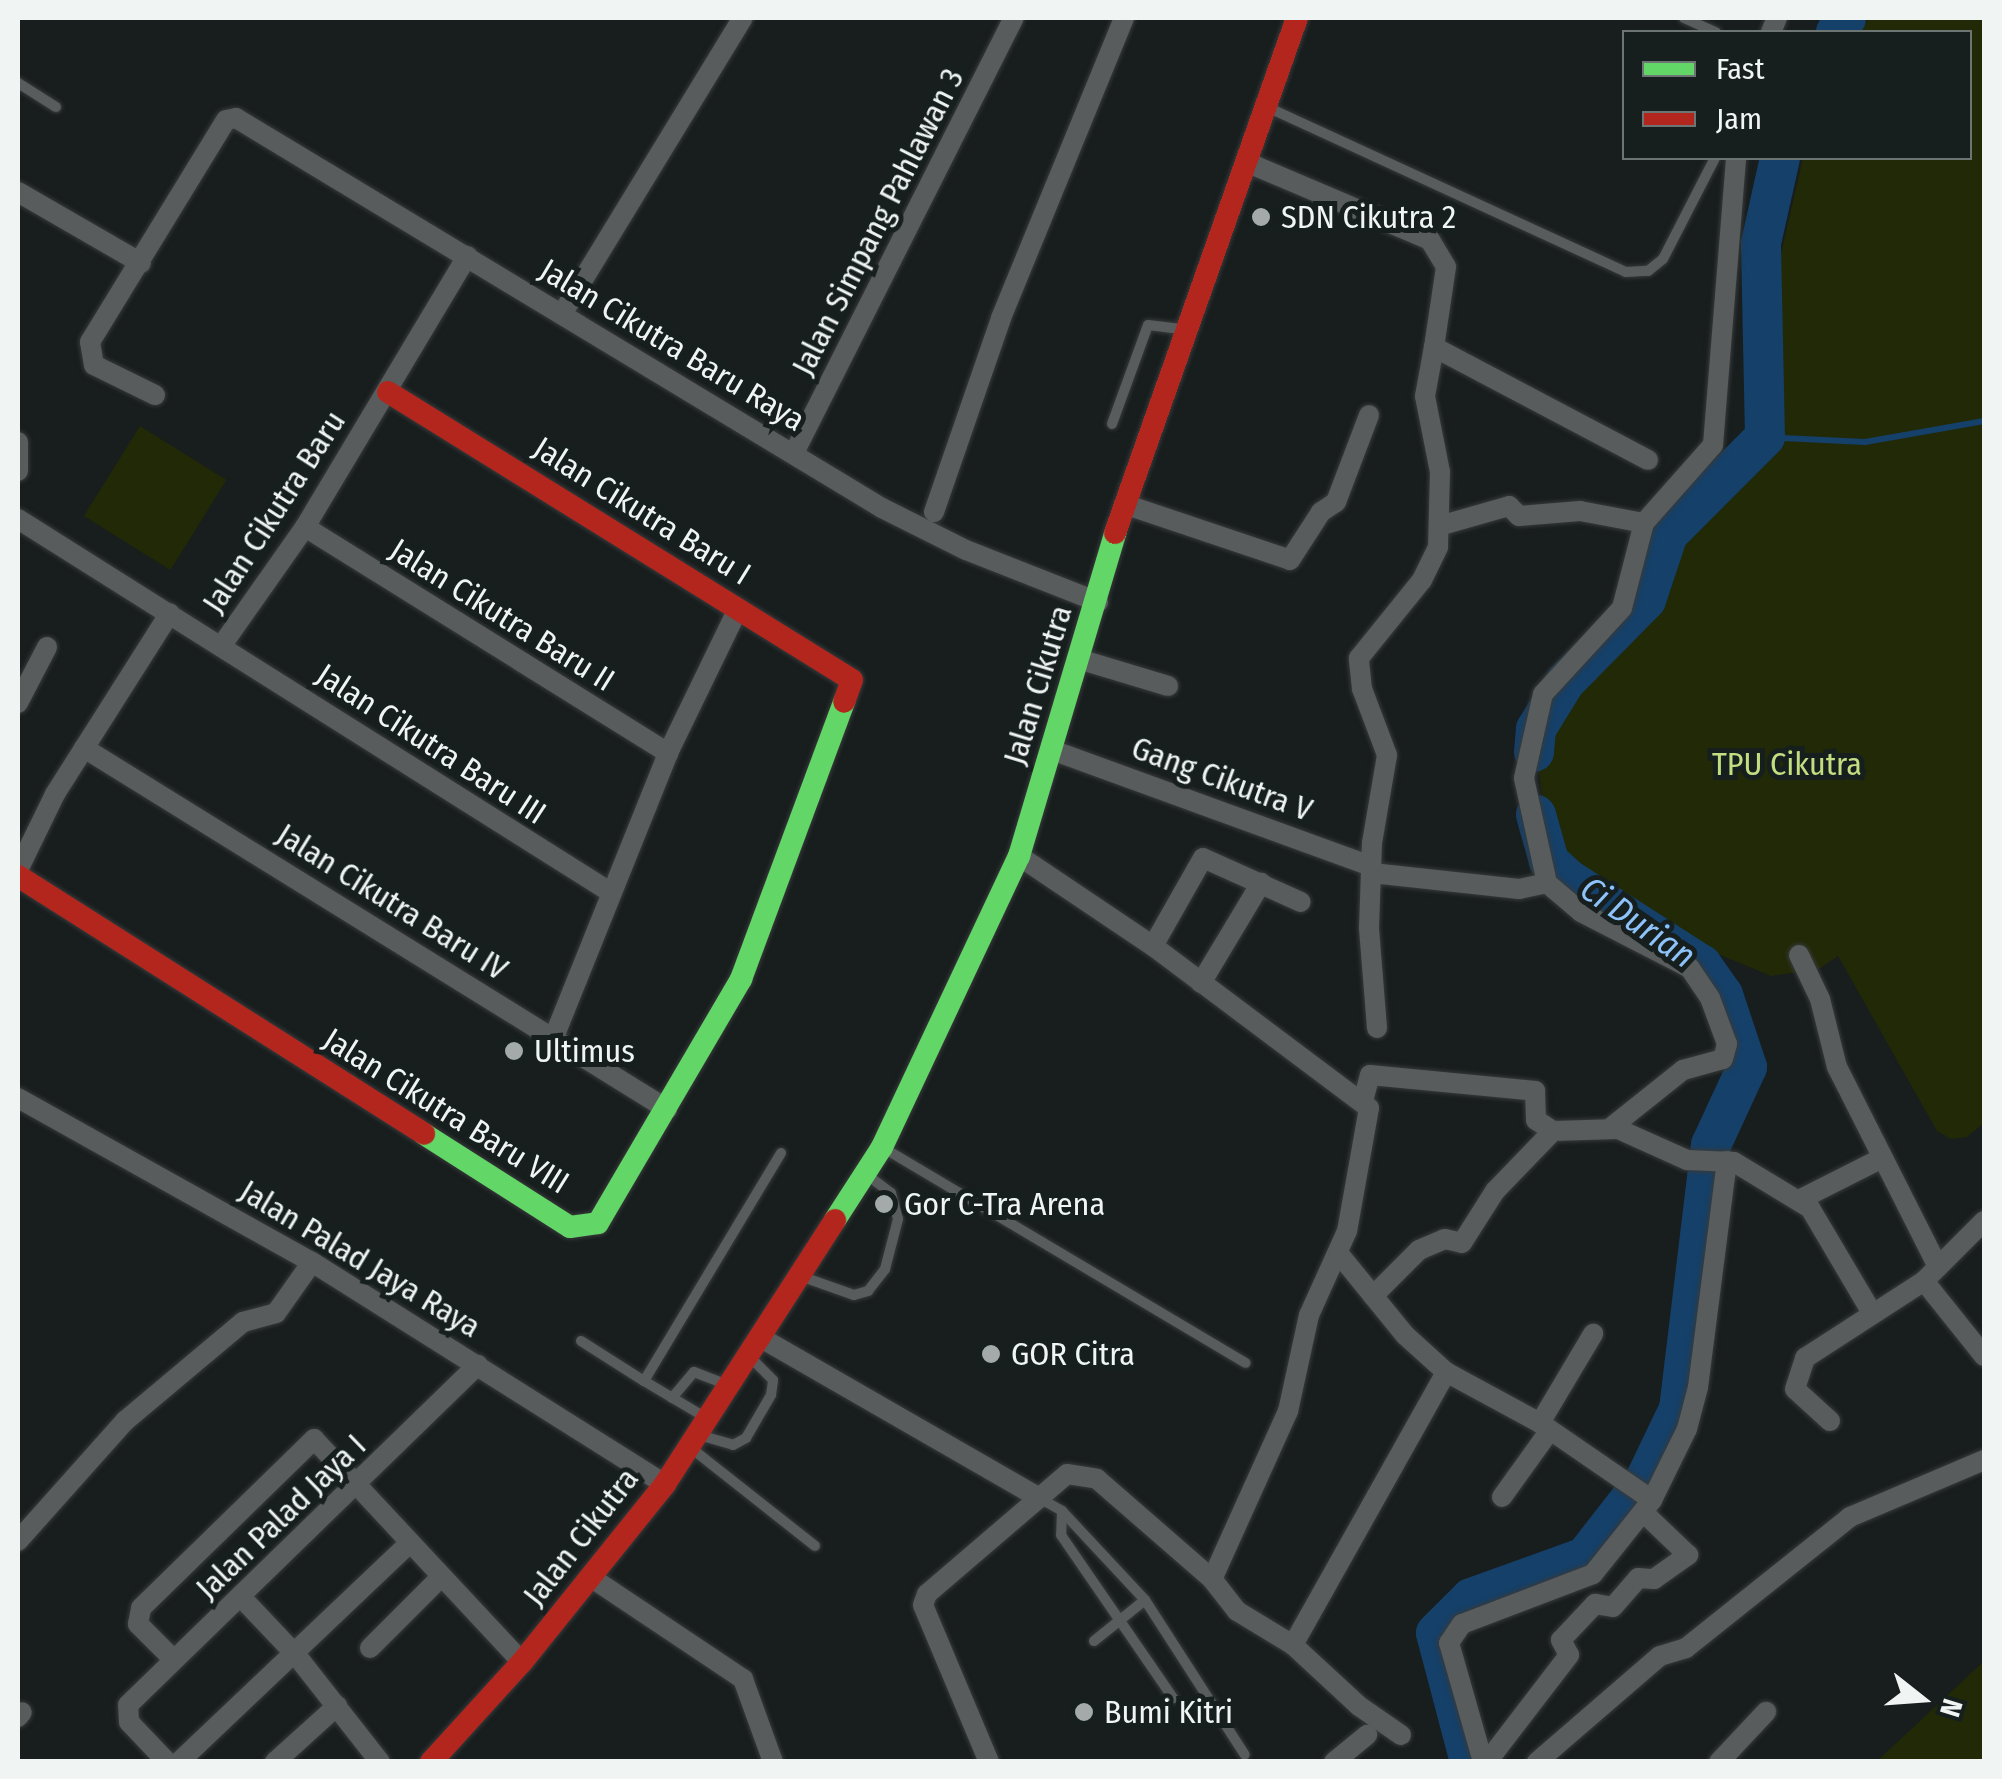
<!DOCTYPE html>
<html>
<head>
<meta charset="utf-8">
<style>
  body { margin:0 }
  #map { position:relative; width:2002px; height:1779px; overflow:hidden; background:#181d1d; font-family:"Fira Sans Condensed",sans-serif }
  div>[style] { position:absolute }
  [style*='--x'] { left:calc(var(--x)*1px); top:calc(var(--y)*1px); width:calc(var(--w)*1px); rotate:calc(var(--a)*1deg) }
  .green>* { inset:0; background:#212907; transform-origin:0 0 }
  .stream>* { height:6px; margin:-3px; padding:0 3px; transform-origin:3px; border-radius:3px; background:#154069 }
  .river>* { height:40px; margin:-20px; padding:0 20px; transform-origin:20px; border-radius:20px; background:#154069 }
  .roads { filter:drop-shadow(0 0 2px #373a3a) drop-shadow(0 0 2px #373a3a) }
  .lane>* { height:10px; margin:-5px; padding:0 5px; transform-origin:5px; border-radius:5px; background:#595c5c }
  .street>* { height:20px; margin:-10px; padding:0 10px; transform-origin:10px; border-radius:10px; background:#595c5c }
  .fast>* { height:22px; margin:-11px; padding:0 11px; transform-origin:11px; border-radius:11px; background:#63d668 }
  .jam>* { height:22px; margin:-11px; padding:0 11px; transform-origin:11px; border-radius:11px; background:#b3261e }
  .dots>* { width:28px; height:28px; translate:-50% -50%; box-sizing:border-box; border:5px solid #161f1e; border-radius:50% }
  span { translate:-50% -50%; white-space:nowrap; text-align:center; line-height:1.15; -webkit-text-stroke:10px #161f1e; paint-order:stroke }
  .poi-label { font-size:32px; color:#f0f5f4 }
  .left { translate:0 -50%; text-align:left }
  .street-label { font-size:32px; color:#f0f5f4 }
  .park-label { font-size:32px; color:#c3dd81 }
  .water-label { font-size:35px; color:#8ec3fa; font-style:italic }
  .frame { position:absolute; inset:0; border:20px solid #f0f5f4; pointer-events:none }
  .legend { position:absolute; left:1622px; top:30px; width:350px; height:130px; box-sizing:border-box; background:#161f1e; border:2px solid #6d7574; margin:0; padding:12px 18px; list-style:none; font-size:30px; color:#f0f5f4 }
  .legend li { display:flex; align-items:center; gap:20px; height:50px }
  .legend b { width:50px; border:2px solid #6d7574 }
  .north { position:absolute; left:1872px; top:1649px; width:100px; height:100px; -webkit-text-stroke:8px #161f1e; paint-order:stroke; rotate:107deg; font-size:28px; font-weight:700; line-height:40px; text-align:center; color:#f0f5f4 }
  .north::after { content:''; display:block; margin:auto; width:35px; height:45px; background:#f0f5f4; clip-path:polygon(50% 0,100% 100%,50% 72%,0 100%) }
</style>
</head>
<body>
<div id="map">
  <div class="green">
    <div style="clip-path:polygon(1869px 18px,1984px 18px,1984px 1123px,1967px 1137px,1951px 1139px,1937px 1131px,1838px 956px,1819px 969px,1771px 976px,1696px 945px,1636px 910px,1558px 858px,1548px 841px,1539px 772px,1550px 727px,1567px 698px,1660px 610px,1673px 584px,1675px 555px,1777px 450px,1776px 276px,1803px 158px,1970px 158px,1970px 32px,1860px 32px)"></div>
    <div style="left:140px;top:426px;width:102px;height:106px;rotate:32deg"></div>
    <div style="clip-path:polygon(1984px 1661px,1984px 1761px,1877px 1761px)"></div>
  </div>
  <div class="stream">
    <div style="--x:1765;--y:437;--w:100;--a:2.9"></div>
    <div style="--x:1865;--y:442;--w:121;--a:-10"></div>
  </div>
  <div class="river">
    <div style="--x:1836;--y:32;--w:17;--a:-54"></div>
    <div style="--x:1534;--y:752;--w:23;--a:-85"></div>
    <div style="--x:1536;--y:729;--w:55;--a:-58.3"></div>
    <div style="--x:1565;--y:682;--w:115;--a:-45.4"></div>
    <div style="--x:1646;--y:600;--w:70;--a:-71.6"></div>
    <div style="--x:1668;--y:534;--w:137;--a:-45"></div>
    <div style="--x:1765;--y:437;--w:194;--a:-91.2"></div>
    <div style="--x:1761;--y:243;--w:87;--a:-77.4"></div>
    <div style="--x:1470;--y:1762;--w:133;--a:-104.8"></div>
    <div style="--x:1436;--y:1633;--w:49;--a:-45"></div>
    <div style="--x:1471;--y:1598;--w:121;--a:-19.8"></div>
    <div style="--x:1585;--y:1557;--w:98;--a:-52.1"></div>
    <div style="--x:1645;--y:1480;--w:79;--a:-64.4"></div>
    <div style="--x:1679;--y:1409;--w:266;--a:-83.1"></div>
    <div style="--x:1711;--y:1145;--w:86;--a:-65.2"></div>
    <div style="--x:1747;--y:1067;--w:76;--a:-108.4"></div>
    <div style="--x:1723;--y:995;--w:37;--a:-125"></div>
    <div style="--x:1702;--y:965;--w:159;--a:-147.3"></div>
    <div style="--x:1568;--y:879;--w:26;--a:-137"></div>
    <div style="--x:1549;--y:861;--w:48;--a:-105.8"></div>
  </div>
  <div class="roads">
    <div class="lane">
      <div style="--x:1684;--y:18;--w:35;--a:24"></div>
      <div style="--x:18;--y:83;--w:45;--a:32.3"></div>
      <div style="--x:1267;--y:107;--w:395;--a:24.7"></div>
      <div style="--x:1626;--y:272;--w:22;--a:-3"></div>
      <div style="--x:1648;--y:271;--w:19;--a:-39"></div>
      <div style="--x:1663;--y:259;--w:114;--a:-62.8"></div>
      <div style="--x:1112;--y:424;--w:105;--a:-70"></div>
      <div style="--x:1148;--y:325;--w:33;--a:7"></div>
      <div style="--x:887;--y:1150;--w:417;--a:30.7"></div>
      <div style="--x:803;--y:1277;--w:54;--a:19.4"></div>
      <div style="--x:854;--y:1295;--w:15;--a:-16"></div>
      <div style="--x:868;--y:1291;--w:28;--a:-52"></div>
      <div style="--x:885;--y:1269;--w:52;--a:-75.4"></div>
      <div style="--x:898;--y:1219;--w:27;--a:-105"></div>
      <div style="--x:891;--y:1193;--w:31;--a:-143"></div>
      <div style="--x:581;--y:1341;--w:75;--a:32.4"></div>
      <div style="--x:672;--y:1398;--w:34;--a:-50"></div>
      <div style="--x:694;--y:1372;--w:33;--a:21"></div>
      <div style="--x:703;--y:1416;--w:69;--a:-149.3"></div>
      <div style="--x:644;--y:1381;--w:266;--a:-59"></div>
      <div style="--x:699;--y:1435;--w:35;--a:16"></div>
      <div style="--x:733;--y:1445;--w:15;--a:-28"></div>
      <div style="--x:746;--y:1438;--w:50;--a:-59.8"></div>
      <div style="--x:771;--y:1395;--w:15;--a:-82"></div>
      <div style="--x:773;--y:1380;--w:30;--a:-135"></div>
      <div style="--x:691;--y:1448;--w:158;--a:38.3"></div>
      <div style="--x:1039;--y:1498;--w:26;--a:29"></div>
      <div style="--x:1062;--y:1511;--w:122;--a:47"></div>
      <div style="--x:1145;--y:1600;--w:184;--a:57.2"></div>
      <div style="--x:1062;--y:1511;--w:24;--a:92"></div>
      <div style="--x:1061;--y:1535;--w:198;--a:55.5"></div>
      <div style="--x:1094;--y:1641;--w:65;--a:-38.8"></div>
    </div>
    <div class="street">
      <div style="--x:1771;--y:32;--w:15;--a:-67"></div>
      <div style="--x:1246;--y:162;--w:200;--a:23"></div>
      <div style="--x:1430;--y:240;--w:31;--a:59"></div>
      <div style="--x:1446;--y:267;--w:81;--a:98.5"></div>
      <div style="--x:1434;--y:347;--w:242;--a:27.8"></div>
      <div style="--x:18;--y:192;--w:142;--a:30"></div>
      <div style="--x:562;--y:314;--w:347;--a:-58.6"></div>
      <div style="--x:155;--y:395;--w:68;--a:-153.8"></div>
      <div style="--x:94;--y:365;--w:23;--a:-100"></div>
      <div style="--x:90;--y:342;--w:260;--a:-58.5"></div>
      <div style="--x:226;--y:120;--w:10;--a:-11"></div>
      <div style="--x:236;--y:118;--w:755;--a:31.12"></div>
      <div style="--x:882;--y:508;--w:94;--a:26.6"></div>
      <div style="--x:966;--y:550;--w:142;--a:21.5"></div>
      <div style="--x:18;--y:442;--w:29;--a:90"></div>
      <div style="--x:794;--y:453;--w:487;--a:-63.2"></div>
      <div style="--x:1124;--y:504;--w:175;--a:18.6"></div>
      <div style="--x:1290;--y:560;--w:57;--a:-57.1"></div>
      <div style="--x:1321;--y:512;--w:18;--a:-34"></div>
      <div style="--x:1336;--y:502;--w:93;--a:-69.2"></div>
      <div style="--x:934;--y:512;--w:205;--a:-70.9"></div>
      <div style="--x:1001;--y:318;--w:324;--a:-67.7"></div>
      <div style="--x:18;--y:519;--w:700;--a:32.21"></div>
      <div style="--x:1439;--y:526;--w:73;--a:-15.9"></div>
      <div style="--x:1509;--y:506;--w:14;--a:45"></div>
      <div style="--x:1519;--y:516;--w:61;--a:-4.7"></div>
      <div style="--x:1580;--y:511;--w:65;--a:10.6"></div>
      <div style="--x:305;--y:527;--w:428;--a:31.9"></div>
      <div style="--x:222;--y:645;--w:144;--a:-54.9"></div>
      <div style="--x:305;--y:527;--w:316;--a:-59.1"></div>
      <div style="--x:1082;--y:660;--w:90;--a:16.8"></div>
      <div style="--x:18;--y:703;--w:63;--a:-62.6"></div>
      <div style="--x:84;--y:748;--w:686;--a:31.77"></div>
      <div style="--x:1052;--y:750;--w:339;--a:20"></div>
      <div style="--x:1019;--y:856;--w:161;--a:33.9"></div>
      <div style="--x:1153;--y:946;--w:270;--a:36.9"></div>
      <div style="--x:1369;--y:1108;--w:125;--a:100.1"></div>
      <div style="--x:1347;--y:1231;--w:92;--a:114.3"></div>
      <div style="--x:1309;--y:1315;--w:98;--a:102.3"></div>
      <div style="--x:1288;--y:1411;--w:184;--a:114.3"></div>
      <div style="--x:18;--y:870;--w:85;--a:-64"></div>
      <div style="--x:55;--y:794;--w:214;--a:-57.6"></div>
      <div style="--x:1372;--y:873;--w:148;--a:6.2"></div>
      <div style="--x:1519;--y:889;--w:29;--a:-12"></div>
      <div style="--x:1153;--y:946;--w:101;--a:-60.4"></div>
      <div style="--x:1203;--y:858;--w:107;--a:24.2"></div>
      <div style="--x:1799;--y:955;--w:49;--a:64.5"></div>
      <div style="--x:1820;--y:999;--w:70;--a:76"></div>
      <div style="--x:1837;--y:1067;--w:224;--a:63.2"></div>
      <div style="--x:1201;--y:983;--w:117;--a:-59"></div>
      <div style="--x:1377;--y:1028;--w:100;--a:-94.6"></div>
      <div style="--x:1369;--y:928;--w:85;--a:-88"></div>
      <div style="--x:1372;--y:843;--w:89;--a:-80.3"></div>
      <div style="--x:1387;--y:755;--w:71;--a:-110.7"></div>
      <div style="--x:1362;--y:689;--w:31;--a:-96"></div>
      <div style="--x:1359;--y:658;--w:100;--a:-51.1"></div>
      <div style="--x:1422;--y:580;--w:37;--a:-64"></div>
      <div style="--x:1438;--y:547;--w:75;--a:-88.5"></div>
      <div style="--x:1440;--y:472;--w:77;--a:-101.2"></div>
      <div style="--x:1425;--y:396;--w:50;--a:-79.6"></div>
      <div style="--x:554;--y:1037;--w:306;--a:-68.1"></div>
      <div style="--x:668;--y:753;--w:158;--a:-64.1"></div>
      <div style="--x:18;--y:1098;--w:337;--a:29.2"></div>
      <div style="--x:312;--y:1262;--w:417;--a:32.2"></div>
      <div style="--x:1363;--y:1101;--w:27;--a:-75"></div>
      <div style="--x:1370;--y:1075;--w:166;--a:5.5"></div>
      <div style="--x:1535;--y:1091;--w:29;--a:88"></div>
      <div style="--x:1536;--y:1120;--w:20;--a:33"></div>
      <div style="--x:1553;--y:1131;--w:65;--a:-1.8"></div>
      <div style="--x:1618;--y:1129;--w:76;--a:24.2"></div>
      <div style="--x:1687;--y:1160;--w:47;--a:2.4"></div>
      <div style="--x:1734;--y:1162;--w:89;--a:31.2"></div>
      <div style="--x:1810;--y:1208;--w:120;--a:59.4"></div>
      <div style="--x:1609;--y:1129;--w:95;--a:-38.6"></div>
      <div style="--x:1683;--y:1070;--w:41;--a:-15.4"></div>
      <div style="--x:1723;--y:1059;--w:16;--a:-75"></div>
      <div style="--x:1727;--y:1044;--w:49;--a:-110.3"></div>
      <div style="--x:1710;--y:998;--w:36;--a:-124"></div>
      <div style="--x:1690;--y:968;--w:123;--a:-152.8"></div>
      <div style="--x:1581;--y:912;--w:45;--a:-139.5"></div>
      <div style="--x:1547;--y:883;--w:107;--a:-102.4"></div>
      <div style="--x:1524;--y:778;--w:86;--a:-77.3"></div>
      <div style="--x:1543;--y:694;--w:117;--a:-47.4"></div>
      <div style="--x:1622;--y:608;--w:88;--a:-75.5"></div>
      <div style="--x:1644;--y:523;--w:104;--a:-48.5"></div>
      <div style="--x:1713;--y:445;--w:288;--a:-85.4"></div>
      <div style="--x:1801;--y:1199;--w:91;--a:-26.8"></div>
      <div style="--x:1339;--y:1254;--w:104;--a:50.8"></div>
      <div style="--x:1405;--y:1335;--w:55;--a:42.1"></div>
      <div style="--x:1446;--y:1372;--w:107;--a:28.5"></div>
      <div style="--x:1540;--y:1423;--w:136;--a:34.5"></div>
      <div style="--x:1924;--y:1281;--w:96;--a:51.3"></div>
      <div style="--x:1373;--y:1296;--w:65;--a:-45"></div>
      <div style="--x:1419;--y:1250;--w:28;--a:-23"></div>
      <div style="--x:1445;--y:1239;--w:17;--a:13"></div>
      <div style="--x:1462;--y:1243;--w:62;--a:-57.6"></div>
      <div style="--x:1495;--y:1191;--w:83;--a:-46"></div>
      <div style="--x:763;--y:1339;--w:319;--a:29.9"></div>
      <div style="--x:1830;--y:1421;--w:47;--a:-137.6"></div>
      <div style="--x:1795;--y:1389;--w:33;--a:-72"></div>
      <div style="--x:1805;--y:1358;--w:142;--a:-32.9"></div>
      <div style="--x:1924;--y:1281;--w:85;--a:-45"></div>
      <div style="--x:1540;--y:1423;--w:104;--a:-59.2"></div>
      <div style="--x:1502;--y:1497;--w:79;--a:-54.3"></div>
      <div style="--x:18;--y:1541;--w:161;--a:-48.3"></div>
      <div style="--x:125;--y:1421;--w:154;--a:-40"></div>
      <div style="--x:243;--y:1322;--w:34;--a:-15"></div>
      <div style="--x:276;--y:1313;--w:62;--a:-54.8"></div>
      <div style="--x:592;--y:1578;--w:182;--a:33.8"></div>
      <div style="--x:743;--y:1679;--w:88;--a:70.1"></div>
      <div style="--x:241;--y:1597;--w:80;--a:46.5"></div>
      <div style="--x:296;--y:1655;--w:136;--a:51.9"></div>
      <div style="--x:1293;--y:1645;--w:313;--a:-60.7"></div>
      <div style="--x:370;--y:1648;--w:99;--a:-45"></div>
      <div style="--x:174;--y:1660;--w:51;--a:-135"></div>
      <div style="--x:138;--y:1624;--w:16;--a:-79"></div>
      <div style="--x:141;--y:1608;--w:242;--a:-44.3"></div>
      <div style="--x:314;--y:1439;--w:305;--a:47"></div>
      <div style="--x:18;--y:1717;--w:6;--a:-51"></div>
      <div style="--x:167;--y:1762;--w:55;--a:-133.5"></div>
      <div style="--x:129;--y:1722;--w:17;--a:-93"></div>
      <div style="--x:128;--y:1705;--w:488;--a:-44.2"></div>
      <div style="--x:179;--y:1762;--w:314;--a:-43.5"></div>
      <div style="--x:275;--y:1762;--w:84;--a:-42.1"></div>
      <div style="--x:989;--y:1762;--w:170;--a:-112.8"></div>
      <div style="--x:923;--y:1605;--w:12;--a:-70"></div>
      <div style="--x:927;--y:1594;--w:184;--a:-40.6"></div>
      <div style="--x:1067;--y:1474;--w:30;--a:9"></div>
      <div style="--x:1097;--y:1479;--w:152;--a:41"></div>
      <div style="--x:1212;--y:1579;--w:41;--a:52"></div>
      <div style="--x:1237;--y:1611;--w:66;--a:31.3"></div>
      <div style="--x:1293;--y:1645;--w:90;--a:42.7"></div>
      <div style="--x:1359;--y:1706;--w:51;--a:34.6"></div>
      <div style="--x:1334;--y:1762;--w:43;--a:-39.3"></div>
      <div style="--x:1483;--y:1762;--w:124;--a:-105.9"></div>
      <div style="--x:1449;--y:1643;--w:23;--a:-56"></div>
      <div style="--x:1462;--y:1624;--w:140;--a:-20.9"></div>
      <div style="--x:1593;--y:1574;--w:95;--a:-51.4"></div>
      <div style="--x:1652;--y:1500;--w:79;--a:-63.8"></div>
      <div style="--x:1687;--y:1429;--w:43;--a:-75.3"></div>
      <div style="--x:1698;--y:1387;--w:228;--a:-82.7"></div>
      <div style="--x:1487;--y:1762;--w:135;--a:-52.5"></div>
      <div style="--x:1569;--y:1655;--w:17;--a:-118"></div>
      <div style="--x:1561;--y:1640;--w:50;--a:-46.6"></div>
      <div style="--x:1595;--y:1604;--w:18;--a:9"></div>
      <div style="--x:1613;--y:1607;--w:38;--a:-49"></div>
      <div style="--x:1638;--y:1578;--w:16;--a:4"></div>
      <div style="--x:1654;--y:1579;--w:42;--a:-35.2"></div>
      <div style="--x:1688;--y:1555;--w:61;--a:-136.3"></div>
      <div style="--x:1537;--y:1762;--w:162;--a:-40.8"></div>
      <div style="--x:1660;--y:1656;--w:27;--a:-17"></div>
      <div style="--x:1686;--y:1648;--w:210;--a:-38.6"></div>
      <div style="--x:1850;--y:1517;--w:146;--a:-23"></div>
      <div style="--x:1719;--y:1762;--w:69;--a:-46.8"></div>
    </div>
    <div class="fast">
      <div style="--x:424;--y:1134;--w:173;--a:32.5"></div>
      <div style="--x:570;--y:1227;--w:28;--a:-8"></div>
      <div style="--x:598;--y:1223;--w:283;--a:-59.6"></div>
      <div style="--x:741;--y:979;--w:296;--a:-69.6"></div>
      <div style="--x:835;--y:1220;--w:87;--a:-57.2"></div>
      <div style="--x:882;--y:1147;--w:322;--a:-64.8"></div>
      <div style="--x:1019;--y:856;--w:337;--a:-73.4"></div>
    </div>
    <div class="jam">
      <div style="--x:388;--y:392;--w:546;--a:31.83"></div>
      <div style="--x:852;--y:680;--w:23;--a:110"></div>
      <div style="--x:1115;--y:533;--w:546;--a:-70.54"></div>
      <div style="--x:18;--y:876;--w:481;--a:32.4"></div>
      <div style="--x:431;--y:1762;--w:135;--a:-47.7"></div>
      <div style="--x:522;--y:1662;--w:228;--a:-51.2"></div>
      <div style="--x:665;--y:1484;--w:314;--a:-57.2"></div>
    </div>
  </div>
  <div class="dots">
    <div style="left:1261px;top:217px;background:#a4a9a9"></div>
    <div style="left:514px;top:1051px;background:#a4a9a9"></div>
    <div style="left:884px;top:1204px;background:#a4a9a9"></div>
    <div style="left:991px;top:1354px;background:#a4a9a9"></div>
    <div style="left:1084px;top:1712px;background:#a4a9a9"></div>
  </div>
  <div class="poi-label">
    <span class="left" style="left:1281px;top:217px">SDN Cikutra 2</span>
    <span class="left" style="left:534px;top:1051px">Ultimus</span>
    <span class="left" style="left:904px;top:1204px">Gor C-Tra Arena</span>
    <span class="left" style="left:1011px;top:1354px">GOR Citra</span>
    <span class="left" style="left:1104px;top:1712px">Bumi Kitri</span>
  </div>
  <div class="street-label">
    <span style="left:878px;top:222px;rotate:-63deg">Jalan Simpang Pahlawan 3</span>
    <span style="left:672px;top:345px;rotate:31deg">Jalan Cikutra Baru Raya</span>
    <span style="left:642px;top:511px;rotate:32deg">Jalan Cikutra Baru I</span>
    <span style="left:274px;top:512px;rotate:-57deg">Jalan Cikutra Baru</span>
    <span style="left:502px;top:615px;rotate:32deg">Jalan Cikutra Baru II</span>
    <span style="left:1038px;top:685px;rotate:-73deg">Jalan Cikutra</span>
    <span style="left:431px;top:744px;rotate:33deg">Jalan Cikutra Baru III</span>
    <span style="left:1222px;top:779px;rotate:20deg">Gang Cikutra V</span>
    <span style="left:392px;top:902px;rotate:32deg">Jalan Cikutra Baru IV</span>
    <span style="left:446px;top:1111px;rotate:32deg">Jalan Cikutra Baru VIII</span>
    <span style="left:360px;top:1259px;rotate:31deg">Jalan Palad Jaya Raya</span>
    <span style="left:281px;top:1517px;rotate:-44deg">Jalan Palad Jaya I</span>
    <span style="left:581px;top:1537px;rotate:-52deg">Jalan Cikutra</span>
  </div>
  <div class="park-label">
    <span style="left:1787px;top:764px">TPU Cikutra</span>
  </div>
  <div class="water-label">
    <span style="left:1638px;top:922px;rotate:35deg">Ci Durian</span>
  </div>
  <div class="frame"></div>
  <ul class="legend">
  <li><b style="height:12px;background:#63d668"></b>Fast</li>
  <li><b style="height:12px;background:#b3261e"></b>Jam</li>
  </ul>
  <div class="north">N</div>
</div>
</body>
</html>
